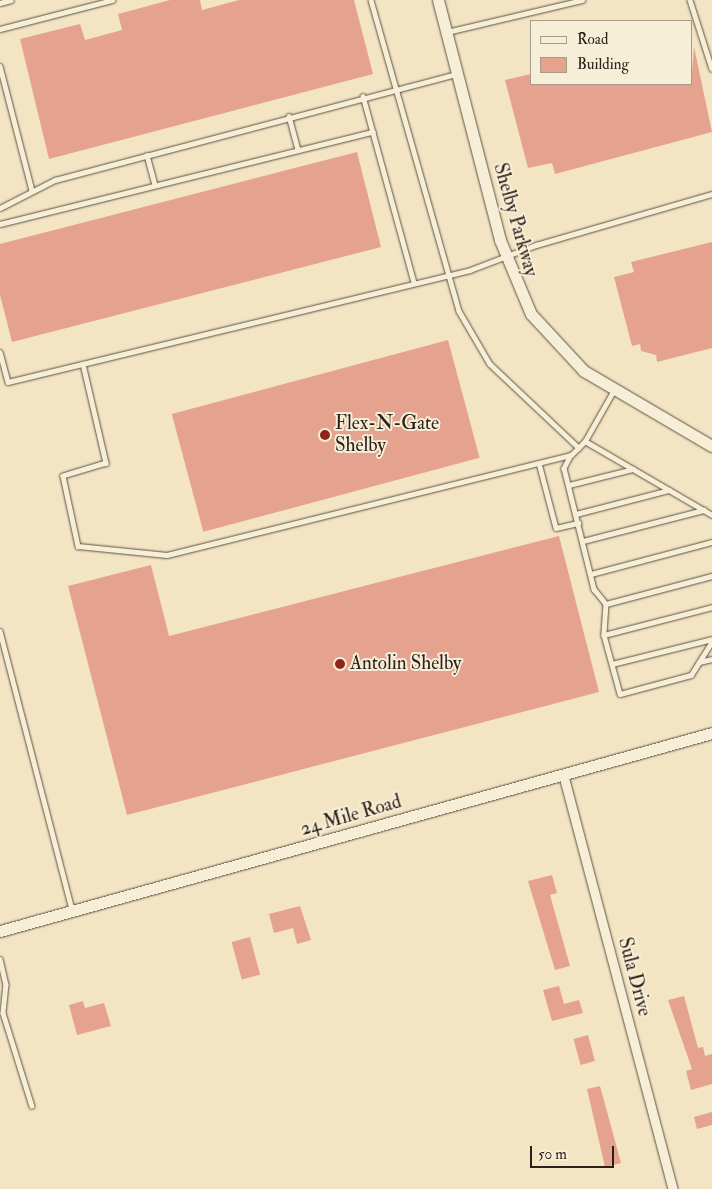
<!DOCTYPE html>
<html>
<head>
<meta charset="utf-8">
<style>
  body { margin:0 }
  #map { position:relative; width:712px; height:1189px; overflow:hidden; background:#f3e5c3; font-family:"IM FELL Double Pica",serif }
  div>[style] { position:absolute }
  [style*='--x'] { left:calc(var(--x)*1px); top:calc(var(--y)*1px); width:calc(var(--w)*1px); rotate:calc(var(--a)*1deg) }
  .building>* { inset:0; background:#e4a28f; transform-origin:0 0 }
  .roads { filter:drop-shadow(0 0 1px #5e5143) drop-shadow(0 0 1px #5e5143) }
  .service>* { height:4.5px; margin:-2.25px; padding:0 2.25px; transform-origin:2.25px; border-radius:2.25px; background:#f7eed8 }
  .minor>* { height:9px; margin:-4.5px; padding:0 4.5px; transform-origin:4.5px; border-radius:4.5px; background:#f7eed8 }
  .tertiary>* { height:11px; margin:-5.5px; padding:0 5.5px; transform-origin:5.5px; border-radius:5.5px; background:#f7eed8 }
  .dots>* { width:14px; height:14px; translate:-50% -50%; box-sizing:border-box; border:2px solid #f7eed8; border-radius:50% }
  span { translate:-50% -50%; white-space:nowrap; text-align:center; line-height:1.15; -webkit-text-stroke:4px #f7eed8; paint-order:stroke }
  .street-label { font-size:19px; color:#2d2018 }
  .poi-label { font-size:19px; color:#2d2018 }
  .left { translate:0 -50%; text-align:left }
  .legend { position:absolute; left:530px; top:20px; width:162px; height:65px; box-sizing:border-box; background:#f7eed8; border:1px solid #a69c8b; margin:0; padding:6px 9px; list-style:none; font-size:15px; color:#2d2018 }
  .legend li { display:flex; align-items:center; gap:10px; height:25px }
  .legend b { width:25px; border:1px solid #a69c8b }
  .scale { position:absolute; left:530px; top:1146px; width:84px; height:22px; box-sizing:border-box; border:2px solid #2d2018; border-top:0; padding-left:6px; font-size:15px; line-height:18px; white-space:nowrap; color:#2d2018; -webkit-text-stroke:4px #f7eed8; paint-order:stroke }
</style>
</head>
<body>
<div id="map">
  <div class="building">
    <div style="clip-path:polygon(170px 0,200px 0,202px 10px,239px 0,354px 0,373px 74px,49px 159px,20px 39px,80px 24px,85px 40px,122px 30px,118px 14px)"></div>
    <div style="clip-path:polygon(694px 47px,712px 132px,555px 174px,552px 163px,528px 168px,505px 80px,531px 74px,531px 84px,691px 84px)"></div>
    <div style="clip-path:polygon(357px 152px,381px 247px,12px 342px,0 295px,0 244px)"></div>
    <div style="clip-path:polygon(712px 242px,712px 348px,657px 362px,656px 355px,641px 351px,640px 344px,632px 346px,614px 277px,634px 272px,631px 262px)"></div>
    <div style="left:448px;top:340px;width:122px;height:286px;rotate:75deg"></div>
    <div style="clip-path:polygon(559px 536px,599px 692px,127px 815px,68px 586px,151px 565px,169px 636px)"></div>
    <div style="clip-path:polygon(552px 875px,557px 893px,550px 895px,570px 966px,555px 970px,528px 881px)"></div>
    <div style="clip-path:polygon(300px 906px,311px 940px,297px 944px,293px 928px,274px 933px,269px 914px)"></div>
    <div style="left:250px;top:937px;width:39px;height:19px;rotate:75deg"></div>
    <div style="clip-path:polygon(559px 986px,564px 1004px,579px 1000px,583px 1013px,552px 1021px,543px 990px)"></div>
    <div style="clip-path:polygon(684px 996px,698px 1048px,703px 1047px,705px 1056px,712px 1054px,712px 1084px,691px 1090px,686px 1071px,692px 1069px,668px 1000px)"></div>
    <div style="clip-path:polygon(83px 1001px,85px 1008px,104px 1003px,111px 1026px,77px 1035px,69px 1005px)"></div>
    <div style="left:588px;top:1035px;width:27px;height:15px;rotate:75deg"></div>
    <div style="clip-path:polygon(600px 1086px,621px 1163px,605px 1167px,587px 1089px)"></div>
    <div style="clip-path:polygon(712px 1112px,712px 1125px,697px 1129px,694px 1117px)"></div>
  </div>
  <div class="roads">
    <div class="service">
      <div style="--x:371;--y:0;--w:323;--a:74.2"></div>
      <div style="--x:459;--y:311;--w:61;--a:59.7"></div>
      <div style="--x:490;--y:364;--w:122;--a:43.3"></div>
      <div style="--x:690;--y:0;--w:72;--a:72.3"></div>
      <div style="--x:0;--y:3;--w:11;--a:-15"></div>
      <div style="--x:0;--y:29;--w:116;--a:-14.5"></div>
      <div style="--x:447;--y:32;--w:139;--a:-13.3"></div>
      <div style="--x:0;--y:66;--w:129;--a:75.6"></div>
      <div style="--x:363;--y:96;--w:193;--a:74.7"></div>
      <div style="--x:289;--y:116;--w:35;--a:75"></div>
      <div style="--x:147;--y:155;--w:31;--a:75"></div>
      <div style="--x:0;--y:208;--w:62;--a:-27"></div>
      <div style="--x:55;--y:180;--w:414;--a:-14.8"></div>
      <div style="--x:0;--y:224;--w:384;--a:-13.9"></div>
      <div style="--x:0;--y:352;--w:31;--a:75"></div>
      <div style="--x:8;--y:382;--w:475;--a:-13.6"></div>
      <div style="--x:470;--y:270;--w:71;--a:-20.7"></div>
      <div style="--x:536;--y:245;--w:183;--a:-16.2"></div>
      <div style="--x:83;--y:364;--w:102;--a:76.9"></div>
      <div style="--x:106;--y:463;--w:45;--a:163.2"></div>
      <div style="--x:63;--y:476;--w:72;--a:77.9"></div>
      <div style="--x:78;--y:546;--w:89;--a:5.8"></div>
      <div style="--x:167;--y:555;--w:416;--a:-13.9"></div>
      <div style="--x:571;--y:455;--w:20;--a:-45"></div>
      <div style="--x:585;--y:441;--w:59;--a:-60.4"></div>
      <div style="--x:585;--y:441;--w:147;--a:30.2"></div>
      <div style="--x:571;--y:455;--w:15;--a:118"></div>
      <div style="--x:564;--y:468;--w:125;--a:76.1"></div>
      <div style="--x:594;--y:589;--w:19;--a:51"></div>
      <div style="--x:606;--y:604;--w:31;--a:94"></div>
      <div style="--x:604;--y:635;--w:61;--a:74.8"></div>
      <div style="--x:620;--y:694;--w:73;--a:-15"></div>
      <div style="--x:691;--y:675;--w:40;--a:-58"></div>
      <div style="--x:539;--y:463;--w:67;--a:75.3"></div>
      <div style="--x:556;--y:528;--w:23;--a:-13"></div>
      <div style="--x:569;--y:485;--w:66;--a:-14"></div>
      <div style="--x:576;--y:514;--w:96;--a:-14.5"></div>
      <div style="--x:583;--y:541;--w:125;--a:-14.4"></div>
      <div style="--x:591;--y:574;--w:125;--a:-14.8"></div>
      <div style="--x:606;--y:604;--w:110;--a:-14.8"></div>
      <div style="--x:0;--y:631;--w:288;--a:75.5"></div>
      <div style="--x:604;--y:635;--w:112;--a:-14.5"></div>
      <div style="--x:699;--y:662;--w:13;--a:-13"></div>
      <div style="--x:612;--y:664;--w:103;--a:-14"></div>
      <div style="--x:0;--y:959;--w:26;--a:77"></div>
      <div style="--x:6;--y:984;--w:29;--a:96"></div>
      <div style="--x:3;--y:1013;--w:97;--a:72.7"></div>
    </div>
    <div class="minor">
      <div style="--x:563;--y:774;--w:429;--a:75.2"></div>
    </div>
    <div class="tertiary">
      <div style="--x:438;--y:0;--w:248;--a:75.5"></div>
      <div style="--x:500;--y:240;--w:80;--a:67.3"></div>
      <div style="--x:531;--y:314;--w:78;--a:47.1"></div>
      <div style="--x:584;--y:371;--w:148;--a:30.4"></div>
      <div style="--x:0;--y:931;--w:739;--a:-15.54"></div>
    </div>
  </div>
  <div class="dots">
    <div style="left:325px;top:435px;background:#8f2418"></div>
    <div style="left:340px;top:664px;background:#8f2418"></div>
  </div>
  <div class="street-label">
    <span style="left:515px;top:220px;rotate:74deg">Shelby Parkway</span>
    <span style="left:351px;top:816px;rotate:-16deg">24 Mile Road</span>
    <span style="left:634px;top:977px;rotate:75deg">Sula Drive</span>
  </div>
  <div class="poi-label">
    <span class="left" style="left:335px;top:435px">Flex-N-Gate<br>Shelby</span>
    <span class="left" style="left:350px;top:664px">Antolin Shelby</span>
  </div>
  <ul class="legend">
  <li><b style="height:6px;background:#f7eed8"></b>Road</li>
  <li><b style="height:14px;background:#e4a28f"></b>Building</li>
  </ul>
  <div class="scale">50 m</div>
</div>
</body>
</html>
